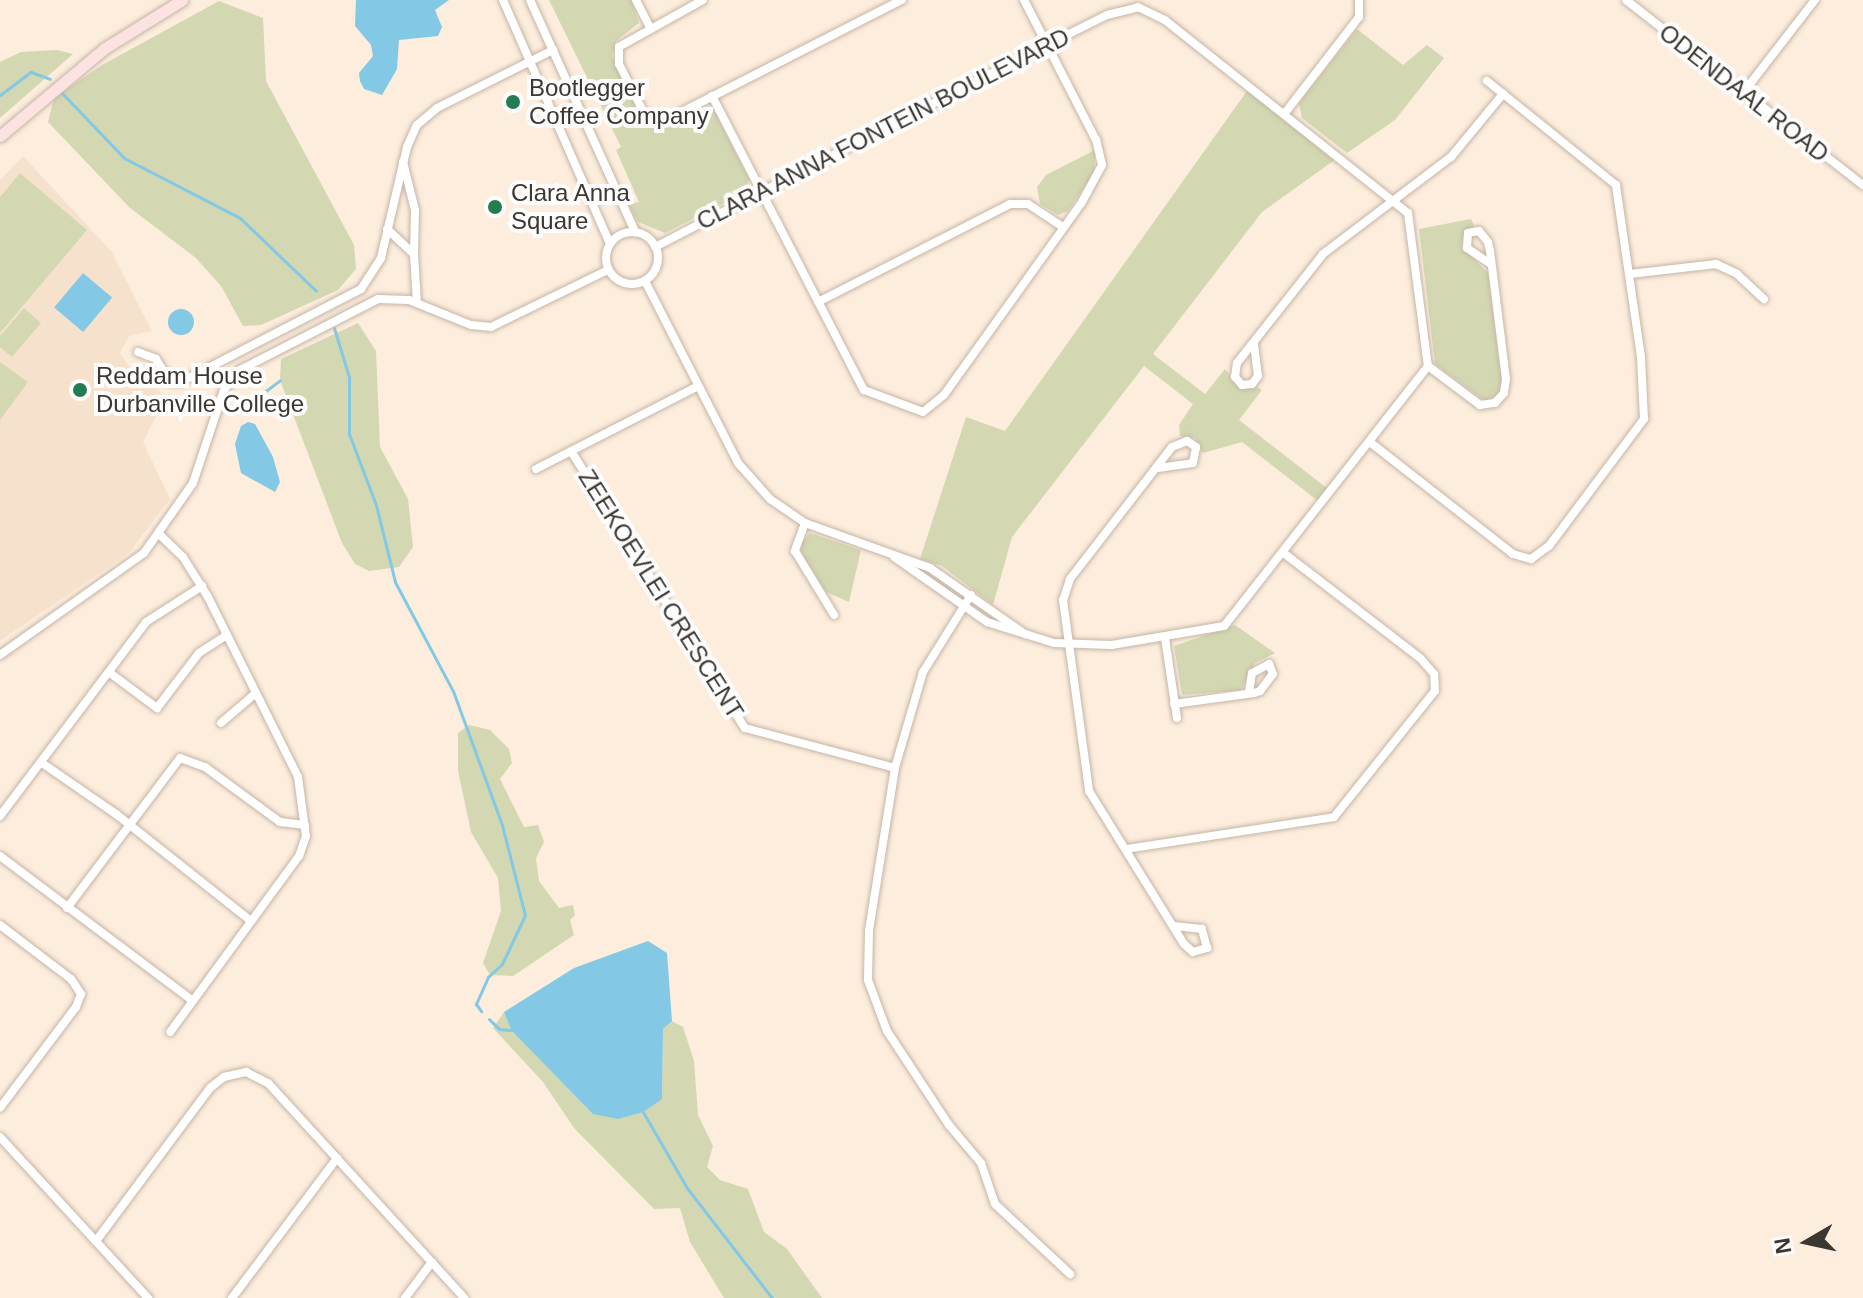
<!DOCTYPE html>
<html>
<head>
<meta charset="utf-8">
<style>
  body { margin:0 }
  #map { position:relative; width:1863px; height:1298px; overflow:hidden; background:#fdeddd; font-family:Helvetica,sans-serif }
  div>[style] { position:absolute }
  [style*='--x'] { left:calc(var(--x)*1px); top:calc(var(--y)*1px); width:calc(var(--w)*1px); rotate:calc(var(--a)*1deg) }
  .built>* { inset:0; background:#f6e2cc }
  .green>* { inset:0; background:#d3d8b2 }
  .water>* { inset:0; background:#83c8e4; transform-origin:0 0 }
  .round { border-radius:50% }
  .stream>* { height:3px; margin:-1.5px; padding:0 1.5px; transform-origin:1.5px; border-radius:1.5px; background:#83c8e4 }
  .roads { filter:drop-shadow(0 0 2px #c4b5a5) drop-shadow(0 0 2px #c4b5a5) }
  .street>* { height:8px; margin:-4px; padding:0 4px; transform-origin:4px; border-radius:4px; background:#fff }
  .street>.ring { margin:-4px; padding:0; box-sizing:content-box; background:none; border:8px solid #fff; border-radius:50% }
  .secondary>* { height:11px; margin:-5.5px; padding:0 5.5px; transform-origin:5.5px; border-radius:5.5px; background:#fde2e2 }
  .dots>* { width:22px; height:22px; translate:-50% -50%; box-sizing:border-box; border:4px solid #fdfdfd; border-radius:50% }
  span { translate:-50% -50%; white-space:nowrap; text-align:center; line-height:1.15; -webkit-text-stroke:8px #fdfdfd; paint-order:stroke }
  .poi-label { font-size:24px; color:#3d3731 }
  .left { translate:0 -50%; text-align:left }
  .street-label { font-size:24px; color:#3d3731 }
  .north { position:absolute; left:1767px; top:1202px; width:80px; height:80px; -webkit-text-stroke:6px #fdfdfd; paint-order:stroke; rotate:261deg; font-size:22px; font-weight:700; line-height:32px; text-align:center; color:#3d3731 }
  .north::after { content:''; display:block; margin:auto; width:28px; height:36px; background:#3d3731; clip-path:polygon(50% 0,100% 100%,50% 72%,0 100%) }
</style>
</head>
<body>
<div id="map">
  <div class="built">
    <div style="clip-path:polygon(23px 156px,111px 251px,152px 331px,129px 336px,120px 353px,139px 380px,149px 370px,164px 400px,143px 442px,170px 499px,129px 553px,0 641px,0 180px)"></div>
  </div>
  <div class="green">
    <div style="clip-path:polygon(549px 0,631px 0,639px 23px,616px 41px,612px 56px,640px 115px,661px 126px,702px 107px,713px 109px,749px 179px,746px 192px,665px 233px,638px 222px,628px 204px,639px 202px,616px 150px,621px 147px)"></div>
    <div style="clip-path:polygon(219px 1px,263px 18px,266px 81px,354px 245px,356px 269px,338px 290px,261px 325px,243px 326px,221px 286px,196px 258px,130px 208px,48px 122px,54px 98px,102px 65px)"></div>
    <div style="clip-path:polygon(1357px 29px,1403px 65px,1427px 45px,1444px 58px,1395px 120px,1347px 153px,1302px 118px,1299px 103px)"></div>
    <div style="clip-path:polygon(57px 50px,73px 54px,0 118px,0 62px,21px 52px)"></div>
    <div style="clip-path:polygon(1247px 91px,1336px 159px,1262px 212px,1153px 354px,1205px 394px,1225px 369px,1239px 387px,1257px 387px,1262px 390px,1239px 420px,1328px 489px,1318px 501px,1242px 442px,1203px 453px,1195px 438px,1180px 436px,1179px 425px,1193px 404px,1144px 366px,1012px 537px,993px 605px,942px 566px,920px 559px,966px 417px,1005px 431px)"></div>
    <div style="clip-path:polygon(1095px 150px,1094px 173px,1068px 211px,1058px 215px,1040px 204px,1037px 187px,1046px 175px)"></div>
    <div style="clip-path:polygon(20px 173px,87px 230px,0 333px,0 197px)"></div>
    <div style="clip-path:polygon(1471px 219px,1474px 226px,1464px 233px,1461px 246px,1488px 273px,1502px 383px,1498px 394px,1485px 401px,1435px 364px,1419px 229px)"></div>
    <div style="clip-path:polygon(24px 308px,41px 323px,12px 357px,0 347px,0 336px)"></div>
    <div style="clip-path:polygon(358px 323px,376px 351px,380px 447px,408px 499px,413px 547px,399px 567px,369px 571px,355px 564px,342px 543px,280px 380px,281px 359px)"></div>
    <div style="clip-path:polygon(0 362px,28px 382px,0 420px)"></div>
    <div style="clip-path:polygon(810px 533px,861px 550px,849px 602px,826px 592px,802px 553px,801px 544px)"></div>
    <div style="clip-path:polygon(1235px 625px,1275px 653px,1255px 663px,1241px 690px,1182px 695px,1174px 646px)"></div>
    <div style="clip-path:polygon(469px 725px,490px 730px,509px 749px,512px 763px,500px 779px,524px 827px,538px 825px,544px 842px,536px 858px,539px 881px,559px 908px,573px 905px,575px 915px,570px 920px,574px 935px,513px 976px,490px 975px,483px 963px,501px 911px,498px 878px,471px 832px,458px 771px,458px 733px)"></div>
    <div style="clip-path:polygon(504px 1012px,511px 1030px,593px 1113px,618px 1119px,662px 1099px,663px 1029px,672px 1021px,683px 1027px,694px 1061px,698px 1115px,713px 1146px,707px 1167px,720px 1180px,748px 1189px,764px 1232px,787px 1249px,822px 1298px,724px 1298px,690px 1242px,680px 1208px,654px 1209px,574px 1128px,543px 1082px,493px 1028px)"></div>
  </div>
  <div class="water">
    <div style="clip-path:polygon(356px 0,449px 0,435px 10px,442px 27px,438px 36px,399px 40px,397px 69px,382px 95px,364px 89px,360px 81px,359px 73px,373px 56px,371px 45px,355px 26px)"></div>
    <div style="left:83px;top:273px;width:38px;height:45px;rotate:40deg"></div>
    <div class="round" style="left:168px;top:309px;width:26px;height:26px"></div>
    <div style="clip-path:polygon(248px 422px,255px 424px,273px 457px,280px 482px,275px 492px,241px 473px,235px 444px,241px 426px)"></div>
    <div style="clip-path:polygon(648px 941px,667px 953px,672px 1021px,663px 1029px,662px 1099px,643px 1112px,618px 1119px,593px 1114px,511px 1030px,504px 1012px,574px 968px)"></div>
  </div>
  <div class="stream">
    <div style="--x:61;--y:92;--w:91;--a:46.3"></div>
    <div style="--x:124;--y:158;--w:131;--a:27.3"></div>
    <div style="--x:240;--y:218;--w:105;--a:43.8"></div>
    <div style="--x:0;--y:95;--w:39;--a:-37"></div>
    <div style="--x:31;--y:72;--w:20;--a:20"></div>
    <div style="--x:334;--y:328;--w:51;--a:73"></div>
    <div style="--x:349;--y:377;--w:57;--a:90"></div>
    <div style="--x:349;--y:434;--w:76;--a:69.2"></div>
    <div style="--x:376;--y:505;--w:79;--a:76.1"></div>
    <div style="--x:395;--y:582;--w:123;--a:62"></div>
    <div style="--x:453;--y:691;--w:143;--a:69.9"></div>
    <div style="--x:502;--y:825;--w:93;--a:75.7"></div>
    <div style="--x:525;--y:915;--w:54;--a:115.1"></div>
    <div style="--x:502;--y:964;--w:19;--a:137"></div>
    <div style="--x:488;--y:977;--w:30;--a:114"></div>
    <div style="--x:476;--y:1004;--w:9;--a:54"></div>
    <div style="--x:263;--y:393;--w:21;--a:-37"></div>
    <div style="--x:489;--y:1019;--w:14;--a:45"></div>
    <div style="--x:499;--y:1029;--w:12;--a:5"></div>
    <div style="--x:643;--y:1112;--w:88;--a:59.9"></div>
    <div style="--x:687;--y:1188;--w:139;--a:52.3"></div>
  </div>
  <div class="roads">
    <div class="street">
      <div style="--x:503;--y:0;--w:266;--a:66.3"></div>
      <div style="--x:530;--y:0;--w:255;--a:65.6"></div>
      <div style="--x:636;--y:0;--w:30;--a:63"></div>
      <div style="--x:703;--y:0;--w:96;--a:150.8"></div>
      <div style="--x:619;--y:47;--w:17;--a:90"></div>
      <div style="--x:619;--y:64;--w:57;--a:63"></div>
      <div style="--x:645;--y:115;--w:10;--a:37"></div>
      <div style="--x:653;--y:121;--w:13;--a:-4"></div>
      <div style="--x:666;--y:120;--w:265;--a:-27"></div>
      <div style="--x:1626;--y:0;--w:301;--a:38"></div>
      <div style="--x:1743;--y:93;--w:118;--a:-52.3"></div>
      <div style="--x:712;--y:96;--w:331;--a:62.7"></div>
      <div style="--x:864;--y:390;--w:63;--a:20.4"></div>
      <div style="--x:923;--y:412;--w:27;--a:-39"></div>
      <div style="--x:944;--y:395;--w:237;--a:-54.4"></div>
      <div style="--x:1082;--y:202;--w:42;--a:-61.6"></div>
      <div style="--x:1102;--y:165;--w:26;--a:-103"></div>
      <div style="--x:1096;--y:140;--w:157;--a:-117.2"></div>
      <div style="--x:1285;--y:113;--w:121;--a:-52.4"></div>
      <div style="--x:1359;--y:17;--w:17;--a:-90"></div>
      <div style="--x:403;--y:162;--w:49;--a:76"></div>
      <div style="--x:415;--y:210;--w:44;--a:91.3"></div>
      <div style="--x:387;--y:229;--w:37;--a:43"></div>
      <div style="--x:414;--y:254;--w:49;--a:86.5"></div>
      <div class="ring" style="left:606px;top:232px;width:44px;height:44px"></div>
      <div style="--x:655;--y:247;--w:441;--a:-27.3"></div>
      <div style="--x:1047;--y:45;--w:67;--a:-26.6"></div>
      <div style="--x:1107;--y:15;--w:32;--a:-14"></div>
      <div style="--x:1138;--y:7;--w:30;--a:26"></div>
      <div style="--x:1165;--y:20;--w:310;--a:38.5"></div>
      <div style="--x:1408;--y:213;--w:154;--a:82.6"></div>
      <div style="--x:1428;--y:366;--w:330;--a:128.1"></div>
      <div style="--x:1224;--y:626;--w:114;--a:170.4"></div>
      <div style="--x:1112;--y:645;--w:58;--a:-178"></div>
      <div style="--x:1054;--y:643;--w:70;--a:-162.6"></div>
      <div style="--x:987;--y:622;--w:113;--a:-145"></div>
      <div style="--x:1630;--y:274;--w:87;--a:-6.6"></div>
      <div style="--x:1716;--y:264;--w:23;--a:25"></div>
      <div style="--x:1737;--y:274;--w:37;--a:43"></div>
      <div style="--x:645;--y:281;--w:204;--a:62.9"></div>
      <div style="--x:738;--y:463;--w:48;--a:48.4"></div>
      <div style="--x:770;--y:499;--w:42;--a:34.4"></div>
      <div style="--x:805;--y:523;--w:133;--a:19.8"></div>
      <div style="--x:930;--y:568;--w:116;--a:34.8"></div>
      <div style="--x:818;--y:302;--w:216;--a:-27"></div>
      <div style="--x:1010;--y:204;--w:18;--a:0"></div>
      <div style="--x:1028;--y:204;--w:42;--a:33.3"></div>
      <div style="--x:1254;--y:344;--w:32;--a:83"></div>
      <div style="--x:1258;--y:376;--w:10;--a:127"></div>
      <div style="--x:1252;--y:384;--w:10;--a:174"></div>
      <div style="--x:1242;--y:385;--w:11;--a:-131"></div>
      <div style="--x:1235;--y:377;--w:14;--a:-82"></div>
      <div style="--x:1237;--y:363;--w:139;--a:-51.7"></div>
      <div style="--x:1323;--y:254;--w:161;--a:-37.2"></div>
      <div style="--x:1451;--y:157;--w:82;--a:-50.5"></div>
      <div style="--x:138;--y:352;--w:19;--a:21"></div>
      <div style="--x:156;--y:359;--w:26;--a:58"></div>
      <div style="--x:170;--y:381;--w:11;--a:5"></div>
      <div style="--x:181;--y:382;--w:203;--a:-27.3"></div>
      <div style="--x:361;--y:289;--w:37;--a:-57"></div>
      <div style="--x:381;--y:258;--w:114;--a:-76.8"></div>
      <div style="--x:407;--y:147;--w:24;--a:-66"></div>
      <div style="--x:417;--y:125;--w:26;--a:-40"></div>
      <div style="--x:437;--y:108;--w:130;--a:-26.6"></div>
      <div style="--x:1428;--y:366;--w:65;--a:36.9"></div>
      <div style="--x:1480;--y:405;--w:15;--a:-8"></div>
      <div style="--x:1495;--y:403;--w:13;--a:-48"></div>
      <div style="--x:1504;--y:393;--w:14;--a:-82"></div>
      <div style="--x:1506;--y:379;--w:129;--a:-97.1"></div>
      <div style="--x:1490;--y:251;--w:9;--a:-103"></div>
      <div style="--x:1488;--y:242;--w:14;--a:-129"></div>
      <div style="--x:1479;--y:231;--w:11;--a:170"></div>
      <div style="--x:1468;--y:233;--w:15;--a:94"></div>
      <div style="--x:1467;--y:248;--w:29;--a:34"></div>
      <div style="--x:1371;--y:443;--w:180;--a:38"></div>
      <div style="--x:1513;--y:554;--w:19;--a:16"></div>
      <div style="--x:1531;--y:559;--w:22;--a:-36"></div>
      <div style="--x:1549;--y:546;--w:159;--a:-53.2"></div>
      <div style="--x:1644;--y:419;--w:62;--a:-92.8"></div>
      <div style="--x:1641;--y:357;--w:174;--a:-98.3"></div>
      <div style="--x:1616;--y:185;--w:166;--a:-141.1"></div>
      <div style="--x:571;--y:451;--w:327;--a:57.9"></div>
      <div style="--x:745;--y:728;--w:155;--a:14.9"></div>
      <div style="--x:1158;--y:468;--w:35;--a:-8"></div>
      <div style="--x:1193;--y:463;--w:16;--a:-79"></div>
      <div style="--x:1196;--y:447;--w:11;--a:-146"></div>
      <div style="--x:1187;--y:441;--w:16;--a:158"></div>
      <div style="--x:1172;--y:447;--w:167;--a:127.7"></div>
      <div style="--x:1070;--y:579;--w:22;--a:108"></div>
      <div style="--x:1063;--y:600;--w:193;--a:82.2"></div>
      <div style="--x:1089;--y:791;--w:180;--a:58.2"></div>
      <div style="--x:1184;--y:944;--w:12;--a:42"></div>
      <div style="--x:1193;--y:952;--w:15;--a:-16"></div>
      <div style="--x:1207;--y:948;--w:20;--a:-105"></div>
      <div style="--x:1202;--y:929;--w:28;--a:-174"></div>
      <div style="--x:536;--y:469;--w:182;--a:-27.1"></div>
      <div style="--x:805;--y:523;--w:30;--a:110"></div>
      <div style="--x:795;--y:551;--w:75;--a:58.6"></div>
      <div style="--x:159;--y:534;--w:33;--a:44"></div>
      <div style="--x:183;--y:557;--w:47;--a:58"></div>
      <div style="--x:208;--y:597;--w:201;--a:63.4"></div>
      <div style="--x:298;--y:777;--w:60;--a:82.3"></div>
      <div style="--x:306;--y:836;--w:21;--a:109"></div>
      <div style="--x:299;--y:856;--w:218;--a:126.2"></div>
      <div style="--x:971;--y:595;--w:91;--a:121.9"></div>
      <div style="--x:923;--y:672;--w:100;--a:106.3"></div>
      <div style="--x:895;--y:768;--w:165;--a:99.1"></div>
      <div style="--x:869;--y:931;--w:49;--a:91.2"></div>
      <div style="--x:868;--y:980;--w:54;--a:69.6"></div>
      <div style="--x:887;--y:1031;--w:113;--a:56.6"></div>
      <div style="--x:949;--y:1125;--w:50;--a:49.9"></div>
      <div style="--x:981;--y:1163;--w:43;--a:71.1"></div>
      <div style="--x:995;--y:1204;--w:103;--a:43"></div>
      <div style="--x:1165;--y:638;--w:81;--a:81.5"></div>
      <div style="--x:0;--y:655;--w:176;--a:-35.3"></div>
      <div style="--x:144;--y:553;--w:85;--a:-55"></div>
      <div style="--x:193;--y:483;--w:98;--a:-71.6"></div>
      <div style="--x:224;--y:390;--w:26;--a:-51"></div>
      <div style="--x:240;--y:370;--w:155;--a:-27.2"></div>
      <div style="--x:378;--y:299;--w:31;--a:2"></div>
      <div style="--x:409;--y:300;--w:67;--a:22"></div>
      <div style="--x:471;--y:325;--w:20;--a:6"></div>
      <div style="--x:491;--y:327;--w:130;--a:-26"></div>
      <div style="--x:110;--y:673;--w:59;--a:36.7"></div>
      <div style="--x:157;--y:708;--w:69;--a:-52.6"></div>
      <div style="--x:199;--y:653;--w:33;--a:-33"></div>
      <div style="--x:1174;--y:704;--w:81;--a:-7.8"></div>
      <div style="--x:1254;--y:693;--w:6;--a:-18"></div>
      <div style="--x:1260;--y:691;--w:21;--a:-53"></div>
      <div style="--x:1273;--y:674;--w:11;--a:-112"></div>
      <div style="--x:1269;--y:664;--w:19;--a:152"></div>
      <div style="--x:1252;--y:673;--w:20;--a:99"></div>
      <div style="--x:221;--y:723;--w:46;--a:-40.6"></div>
      <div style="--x:42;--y:763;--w:90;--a:34.6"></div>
      <div style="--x:116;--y:814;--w:172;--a:38.4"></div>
      <div style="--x:0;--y:816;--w:243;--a:-53"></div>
      <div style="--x:146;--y:622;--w:67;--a:-32.7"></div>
      <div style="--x:1126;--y:849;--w:210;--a:-8.7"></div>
      <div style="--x:1334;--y:817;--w:161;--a:-51.3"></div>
      <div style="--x:1435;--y:691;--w:17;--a:-93"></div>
      <div style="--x:1434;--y:674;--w:21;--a:-131"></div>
      <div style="--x:1420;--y:658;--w:170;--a:-142.4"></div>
      <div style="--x:0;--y:856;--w:241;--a:36.9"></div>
      <div style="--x:67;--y:908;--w:188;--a:-53"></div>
      <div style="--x:180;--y:758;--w:27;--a:20"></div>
      <div style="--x:205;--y:767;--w:93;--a:36.3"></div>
      <div style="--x:280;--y:822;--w:25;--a:7"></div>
      <div style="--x:0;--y:925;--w:89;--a:37.3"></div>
      <div style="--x:71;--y:979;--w:18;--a:56"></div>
      <div style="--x:81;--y:994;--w:14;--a:111"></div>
      <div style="--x:76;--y:1007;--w:126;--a:127"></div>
      <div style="--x:0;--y:1137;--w:219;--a:47.4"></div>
      <div style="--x:96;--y:1241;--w:191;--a:-53.3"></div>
      <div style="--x:210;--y:1088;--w:18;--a:-38"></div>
      <div style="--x:224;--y:1077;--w:23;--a:-13"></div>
      <div style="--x:246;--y:1072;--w:25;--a:27"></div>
      <div style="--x:268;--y:1083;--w:291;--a:47.6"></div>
      <div style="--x:232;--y:1298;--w:175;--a:-53.1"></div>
      <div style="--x:405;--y:1298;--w:45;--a:-53.1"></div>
    </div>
    <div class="secondary">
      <div style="--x:0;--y:136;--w:137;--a:-40"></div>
      <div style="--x:105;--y:48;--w:91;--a:-31.9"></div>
    </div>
  </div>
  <div class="dots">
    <div style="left:513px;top:102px;background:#247c51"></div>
    <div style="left:495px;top:207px;background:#247c51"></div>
    <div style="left:80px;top:390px;background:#247c51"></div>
  </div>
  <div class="poi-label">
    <span class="left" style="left:529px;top:102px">Bootlegger<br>Coffee Company</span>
    <span class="left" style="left:511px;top:207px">Clara Anna<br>Square</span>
    <span class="left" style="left:96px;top:390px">Reddam House<br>Durbanville College</span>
  </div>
  <div class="street-label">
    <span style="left:1744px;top:93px;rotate:38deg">ODENDAAL ROAD</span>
    <span style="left:883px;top:129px;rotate:-27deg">CLARA ANNA FONTEIN BOULEVARD</span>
    <span style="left:661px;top:594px;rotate:58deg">ZEEKOEVLEI CRESCENT</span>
  </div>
  <div class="north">N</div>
</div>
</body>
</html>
